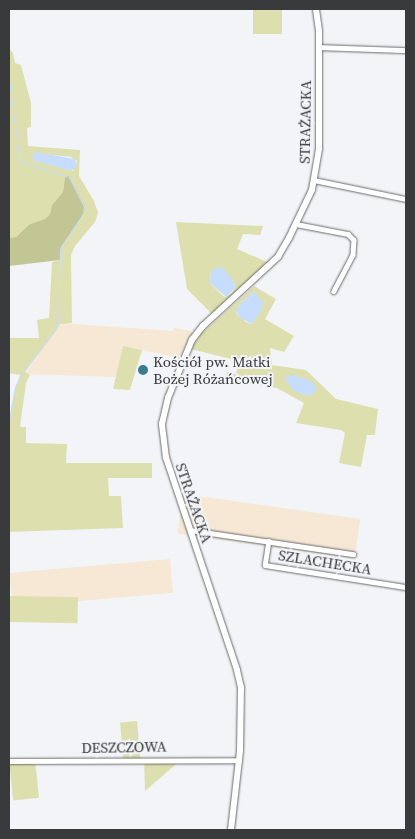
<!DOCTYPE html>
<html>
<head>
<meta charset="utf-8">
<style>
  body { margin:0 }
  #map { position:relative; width:415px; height:839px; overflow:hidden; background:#f2f4f8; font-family:"Source Serif 4",serif }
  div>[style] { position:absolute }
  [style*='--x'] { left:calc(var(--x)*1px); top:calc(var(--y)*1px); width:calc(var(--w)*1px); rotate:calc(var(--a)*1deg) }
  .industrial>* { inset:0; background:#f6e8d4; transform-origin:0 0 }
  .green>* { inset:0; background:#dde0ae; transform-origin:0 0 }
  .forest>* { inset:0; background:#c2c594 }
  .water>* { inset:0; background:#c6ddff }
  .stream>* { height:1px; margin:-0.5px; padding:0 0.5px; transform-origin:0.5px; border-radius:0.5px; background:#c6ddff }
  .roads { filter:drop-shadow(0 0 1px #696b6d) drop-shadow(0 0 1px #696b6d) }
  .minor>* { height:4.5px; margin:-2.25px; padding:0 2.25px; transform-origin:2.25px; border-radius:2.25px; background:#fff }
  .tertiary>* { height:5.5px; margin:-2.75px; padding:0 2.75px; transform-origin:2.75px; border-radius:2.75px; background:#fff }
  .dots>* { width:14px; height:14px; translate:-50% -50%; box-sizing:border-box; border:2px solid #f2f4f8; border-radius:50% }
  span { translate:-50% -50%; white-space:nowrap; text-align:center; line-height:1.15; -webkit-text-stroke:4px #f2f4f8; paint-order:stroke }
  .street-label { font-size:15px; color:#393a3c }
  .poi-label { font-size:15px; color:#393a3c }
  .left { translate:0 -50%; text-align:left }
  .frame { position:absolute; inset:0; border:10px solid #393a3c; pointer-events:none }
</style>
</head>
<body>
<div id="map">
  <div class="industrial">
    <div style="clip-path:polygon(60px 323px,172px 331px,175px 328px,181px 329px,193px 332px,179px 358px,123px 346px,116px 377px,25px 374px)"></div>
    <div style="left:183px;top:494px;width:179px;height:40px;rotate:8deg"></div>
    <div style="left:170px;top:559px;width:34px;height:161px;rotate:85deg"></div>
  </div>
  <div class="green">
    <div style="left:253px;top:9px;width:29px;height:25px"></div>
    <div style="clip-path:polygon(evenodd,9px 48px,13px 53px,15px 63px,21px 65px,31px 103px,31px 127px,27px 128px,28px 146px,80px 150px,79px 176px,94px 201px,98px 213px,95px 222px,75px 246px,71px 255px,72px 323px,60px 324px,56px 331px,25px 372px,30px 375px,26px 383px,20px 427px,26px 427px,26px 443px,67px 444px,66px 463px,152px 463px,152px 478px,108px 478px,109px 496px,121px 496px,123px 528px,9px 532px,9px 421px,14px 392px,20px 375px,9px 373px,9px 338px,39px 338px,37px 320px,49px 318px,52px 262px,60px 260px,61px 247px,84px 213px,68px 176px,65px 178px,63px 192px,52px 205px,50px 214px,45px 219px,30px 224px,16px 237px,9px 238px,9px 48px,35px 153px,71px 157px,77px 161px,73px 171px,33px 160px,35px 153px)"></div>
    <div style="clip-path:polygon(evenodd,176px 222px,263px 226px,260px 235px,243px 234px,237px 249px,267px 262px,267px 265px,212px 314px,187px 289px,176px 222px,211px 272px,234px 282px,235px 288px,232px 293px,226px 297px,223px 296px,210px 283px,211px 272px)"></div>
    <div style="clip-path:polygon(evenodd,254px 286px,276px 299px,265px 319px,294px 336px,284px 352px,270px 348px,272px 365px,306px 370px,336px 399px,378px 409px,375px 435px,367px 435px,361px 467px,339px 463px,345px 433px,341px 430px,296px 423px,304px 403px,277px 388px,226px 379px,227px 372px,236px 374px,239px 361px,191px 349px,200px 335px,254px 286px,250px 295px,252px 324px,246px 322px,236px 313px,239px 305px,250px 295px)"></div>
    <div style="clip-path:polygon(123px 346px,142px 350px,130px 390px,113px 389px)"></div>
    <div style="left:9px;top:596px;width:69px;height:26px;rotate:1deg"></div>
    <div style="left:137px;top:721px;width:38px;height:17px;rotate:85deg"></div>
    <div style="clip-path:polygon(144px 758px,182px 759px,145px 791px)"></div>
    <div style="left:35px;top:759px;width:39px;height:26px;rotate:84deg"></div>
  </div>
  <div class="forest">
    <div style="clip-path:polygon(69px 176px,85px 206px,84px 213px,61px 247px,60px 260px,9px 266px,9px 238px,16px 237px,30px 224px,45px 219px,50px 214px,52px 205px,63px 192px,65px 177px)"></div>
  </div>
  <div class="water">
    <div style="clip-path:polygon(35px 152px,75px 159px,77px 165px,72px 171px,32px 160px)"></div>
    <div style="clip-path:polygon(218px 267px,223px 268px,234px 282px,235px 288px,226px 297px,210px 283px,211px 272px)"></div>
    <div style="clip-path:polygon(254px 291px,263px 303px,261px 311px,252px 324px,242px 319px,236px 312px,239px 305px)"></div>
    <div style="clip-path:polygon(293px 375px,311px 381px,316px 387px,316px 391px,309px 396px,295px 392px,284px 378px)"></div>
  </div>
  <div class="stream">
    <div style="--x:9;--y:80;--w:83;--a:82.4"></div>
    <div style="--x:20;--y:162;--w:51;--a:17"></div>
    <div style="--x:69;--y:177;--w:33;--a:63"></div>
    <div style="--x:84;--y:206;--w:8;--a:97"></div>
    <div style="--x:83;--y:214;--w:42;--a:123.3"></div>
    <div style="--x:60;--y:249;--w:76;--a:91.5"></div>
    <div style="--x:58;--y:325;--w:61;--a:127.1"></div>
    <div style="--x:21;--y:374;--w:14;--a:115"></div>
    <div style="--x:15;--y:387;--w:36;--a:100"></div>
  </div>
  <div class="roads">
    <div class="minor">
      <div style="--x:319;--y:47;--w:87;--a:2"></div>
      <div style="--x:314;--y:180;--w:94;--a:11.7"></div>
      <div style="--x:296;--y:224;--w:53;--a:10.9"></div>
      <div style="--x:348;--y:234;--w:8;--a:45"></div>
      <div style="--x:354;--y:240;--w:15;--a:94"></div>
      <div style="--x:353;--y:255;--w:41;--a:117.8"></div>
      <div style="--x:190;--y:530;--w:165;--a:8.4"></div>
      <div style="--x:269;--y:541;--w:24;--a:99"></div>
      <div style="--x:265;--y:565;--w:143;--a:8.9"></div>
      <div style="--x:9;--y:761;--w:230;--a:-0.2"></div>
    </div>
    <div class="tertiary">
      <div style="--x:231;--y:830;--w:80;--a:-83.5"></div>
      <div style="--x:240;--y:751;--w:63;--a:-89.1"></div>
      <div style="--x:241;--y:688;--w:18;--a:-103"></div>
      <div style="--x:237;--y:670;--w:224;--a:-108.5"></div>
      <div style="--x:166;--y:458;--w:34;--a:-97"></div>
      <div style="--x:162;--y:424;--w:27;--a:-77"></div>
      <div style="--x:168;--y:398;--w:63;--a:-67.5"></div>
      <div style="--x:192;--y:340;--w:18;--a:-52"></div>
      <div style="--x:203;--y:326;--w:102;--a:-42.6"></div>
      <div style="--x:278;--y:257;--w:22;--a:-60"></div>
      <div style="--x:289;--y:238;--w:53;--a:-64.4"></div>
      <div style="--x:312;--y:190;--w:42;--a:-80.3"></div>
      <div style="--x:319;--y:149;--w:118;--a:-90"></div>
      <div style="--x:319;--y:31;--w:22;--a:-98"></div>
    </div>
  </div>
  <div class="dots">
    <div style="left:143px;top:370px;background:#3a7b8d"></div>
  </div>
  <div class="street-label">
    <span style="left:305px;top:122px;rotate:-89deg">STRAŻACKA</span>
    <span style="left:194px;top:503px;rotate:71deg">STRAŻACKA</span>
    <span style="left:325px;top:562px;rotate:9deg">SZLACHECKA</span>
    <span style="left:124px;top:747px;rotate:-1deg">DESZCZOWA</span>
  </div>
  <div class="poi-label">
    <span class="left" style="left:153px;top:370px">Kościół pw. Matki<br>Bożej Różańcowej</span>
  </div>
  <div class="frame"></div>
</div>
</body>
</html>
